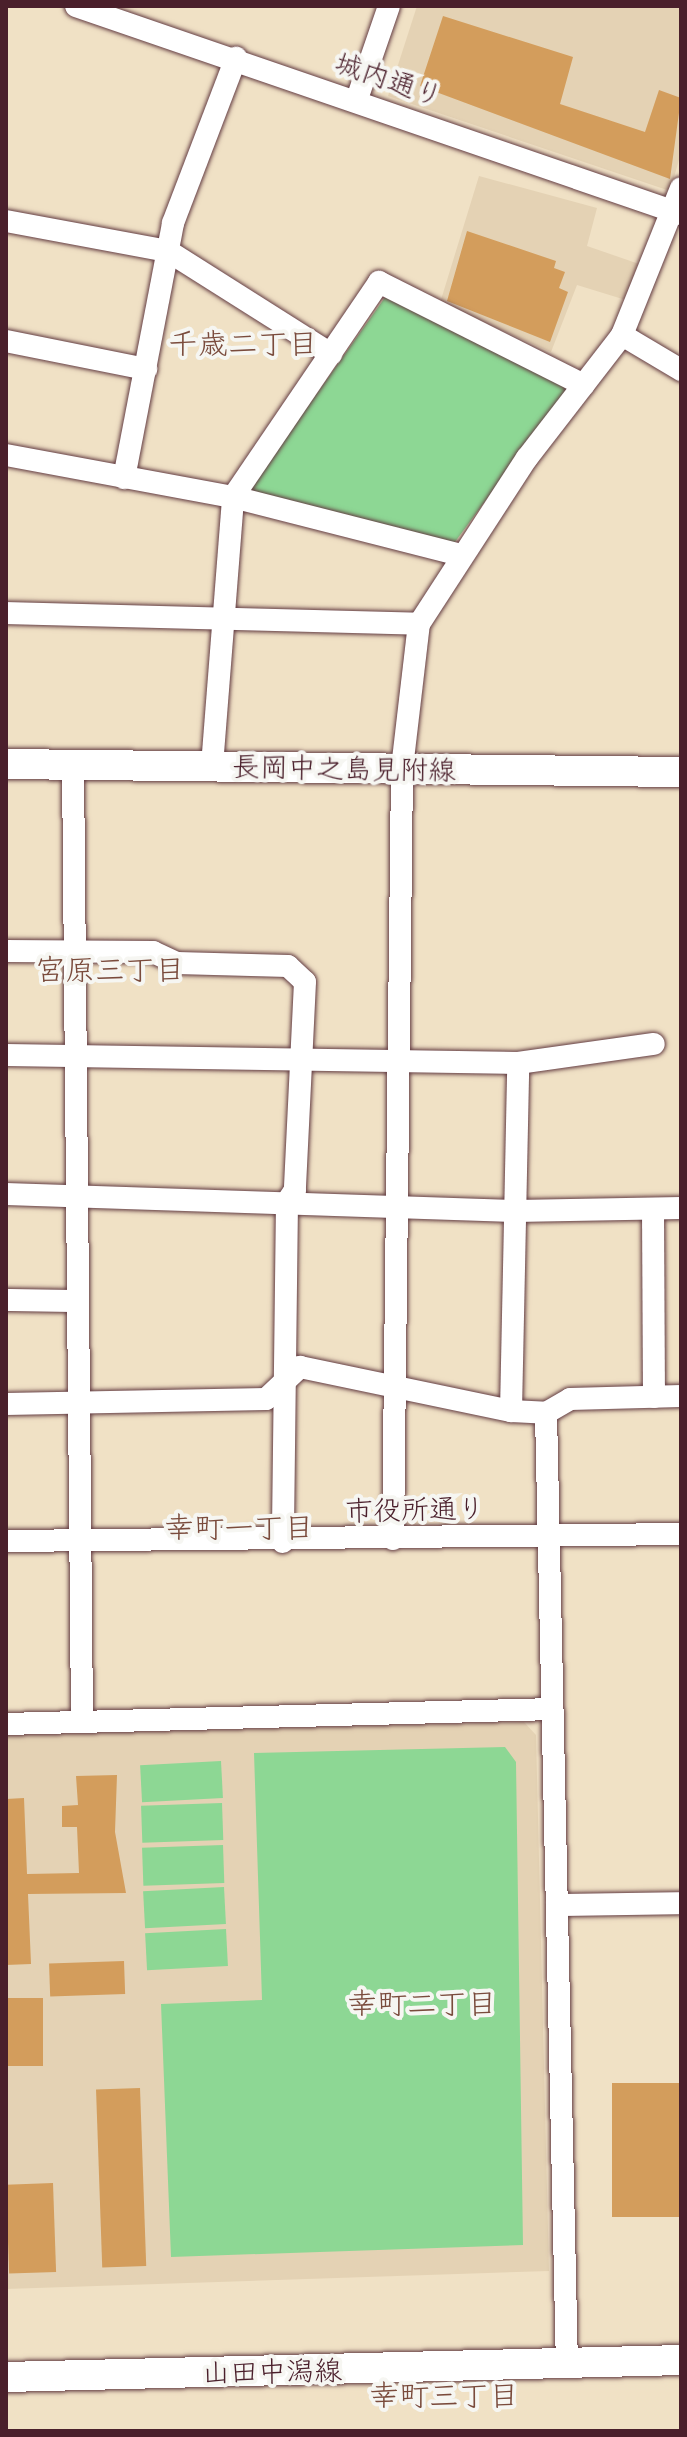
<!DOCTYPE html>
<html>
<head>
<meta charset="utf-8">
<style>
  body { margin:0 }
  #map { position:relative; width:687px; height:2437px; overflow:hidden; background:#f0e1c5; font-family:"Shantell Sans","Klee One",sans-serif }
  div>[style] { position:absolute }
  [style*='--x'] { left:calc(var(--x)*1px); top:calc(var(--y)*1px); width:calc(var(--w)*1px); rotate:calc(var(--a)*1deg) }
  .built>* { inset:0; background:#e4d2b4 }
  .green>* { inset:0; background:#8dd794; transform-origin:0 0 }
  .building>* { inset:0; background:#d39d5c; transform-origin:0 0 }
  .roads { filter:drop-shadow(0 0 2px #633c42) drop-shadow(0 0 2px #633c42) }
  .minor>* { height:22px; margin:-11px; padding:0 11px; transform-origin:11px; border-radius:11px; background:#fff }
  .major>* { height:30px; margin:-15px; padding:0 15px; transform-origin:15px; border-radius:15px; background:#fff }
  span { translate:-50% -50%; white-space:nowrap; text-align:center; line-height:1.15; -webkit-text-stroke:8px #f6f6f2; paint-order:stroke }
  .street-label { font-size:28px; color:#4a1f2b }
  .neighbourhood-label { font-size:30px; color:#7a4b3c }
  .frame { position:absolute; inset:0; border:8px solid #4a1f2b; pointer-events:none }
</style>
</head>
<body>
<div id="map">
  <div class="built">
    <div style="clip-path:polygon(417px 6px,681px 6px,681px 153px,670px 191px,388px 96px)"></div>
    <div style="clip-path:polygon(479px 176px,597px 208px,587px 246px,642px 265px,629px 301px,577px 285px,551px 352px,440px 303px)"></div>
    <div style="clip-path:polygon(524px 1722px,536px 1735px,549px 2271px,6px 2289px,6px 1735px)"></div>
  </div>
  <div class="green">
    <div style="clip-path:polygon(386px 296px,568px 389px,452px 546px,247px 492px)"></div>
    <div style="clip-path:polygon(505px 1747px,516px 1762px,523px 2245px,171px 2257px,161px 2004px,262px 2000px,254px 1753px)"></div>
    <div style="left:221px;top:1761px;width:37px;height:81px;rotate:87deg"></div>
    <div style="left:222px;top:1803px;width:37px;height:81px;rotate:88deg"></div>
    <div style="left:223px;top:1845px;width:38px;height:81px;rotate:88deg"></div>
    <div style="left:224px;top:1887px;width:37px;height:81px;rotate:87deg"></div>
    <div style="left:226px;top:1929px;width:37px;height:81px;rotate:87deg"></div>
  </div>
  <div class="building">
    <div style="clip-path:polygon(443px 16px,573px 57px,560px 104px,645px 132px,659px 90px,681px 98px,670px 179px,420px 86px)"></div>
    <div style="clip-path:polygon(467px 231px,556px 261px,554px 268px,565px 272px,559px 288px,568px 292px,550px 342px,447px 301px)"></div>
    <div style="clip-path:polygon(117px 1775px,115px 1832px,126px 1893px,28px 1894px,31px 1964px,6px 1965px,6px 1799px,24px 1798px,27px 1874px,79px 1873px,77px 1827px,62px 1827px,62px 1806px,78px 1805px,76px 1776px)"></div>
    <div style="left:124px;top:1961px;width:33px;height:75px;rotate:88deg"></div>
    <div style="left:6px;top:1998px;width:37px;height:68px"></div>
    <div style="left:681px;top:2083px;width:134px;height:69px;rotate:90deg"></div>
    <div style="left:140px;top:2088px;width:178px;height:44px;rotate:88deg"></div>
    <div style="left:53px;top:2183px;width:89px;height:47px;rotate:88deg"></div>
  </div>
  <div class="roads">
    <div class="minor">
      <div style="--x:76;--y:6;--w:640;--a:18.97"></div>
      <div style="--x:357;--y:99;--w:98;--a:-71"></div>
      <div style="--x:6;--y:221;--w:165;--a:10.5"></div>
      <div style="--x:168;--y:251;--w:193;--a:32.3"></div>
      <div style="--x:622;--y:335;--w:69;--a:30.7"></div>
      <div style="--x:6;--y:341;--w:143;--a:11.3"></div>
      <div style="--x:6;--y:455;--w:231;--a:10.5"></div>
      <div style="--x:233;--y:497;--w:234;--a:14.3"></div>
      <div style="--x:124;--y:478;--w:260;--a:-79.1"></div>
      <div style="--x:173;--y:223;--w:177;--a:-69.1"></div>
      <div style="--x:6;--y:613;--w:413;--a:1.5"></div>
      <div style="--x:73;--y:764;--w:957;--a:89.46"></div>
      <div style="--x:212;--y:766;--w:270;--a:-85.5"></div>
      <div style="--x:233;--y:497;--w:260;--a:-55.8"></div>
      <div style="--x:379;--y:282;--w:229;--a:26.7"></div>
      <div style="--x:6;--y:951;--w:147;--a:0.4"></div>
      <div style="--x:153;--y:952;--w:26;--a:25"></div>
      <div style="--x:177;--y:963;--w:111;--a:1.5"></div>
      <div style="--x:288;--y:966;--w:23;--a:43"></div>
      <div style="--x:305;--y:982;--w:208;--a:92.8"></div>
      <div style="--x:295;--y:1190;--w:14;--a:124"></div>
      <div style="--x:287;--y:1202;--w:340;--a:90.7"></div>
      <div style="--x:6;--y:1055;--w:512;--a:0.9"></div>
      <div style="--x:518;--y:1063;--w:137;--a:-8"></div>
      <div style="--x:6;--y:1194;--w:509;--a:1.91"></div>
      <div style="--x:515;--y:1211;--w:166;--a:-1"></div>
      <div style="--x:653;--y:1210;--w:187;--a:89.7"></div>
      <div style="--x:6;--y:1300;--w:71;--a:0.8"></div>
      <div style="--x:6;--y:1404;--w:260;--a:-1.1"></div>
      <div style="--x:266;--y:1399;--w:47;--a:-43.3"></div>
      <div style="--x:300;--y:1367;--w:216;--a:11.8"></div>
      <div style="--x:511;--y:1411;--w:35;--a:3"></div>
      <div style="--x:546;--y:1413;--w:28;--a:-30"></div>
      <div style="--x:570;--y:1399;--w:111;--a:-1.5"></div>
      <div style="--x:511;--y:1411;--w:348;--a:-88.8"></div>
      <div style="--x:546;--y:1413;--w:952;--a:88.74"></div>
      <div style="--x:393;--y:1539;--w:771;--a:-89.33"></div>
      <div style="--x:402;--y:768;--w:145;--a:-83.3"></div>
      <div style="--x:419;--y:624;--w:198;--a:-57"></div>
      <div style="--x:527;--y:458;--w:155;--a:-52.3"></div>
      <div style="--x:622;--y:335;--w:158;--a:-68.1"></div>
      <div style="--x:6;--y:1541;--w:675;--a:-0.59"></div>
      <div style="--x:6;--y:1724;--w:546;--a:-1.57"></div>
      <div style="--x:557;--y:1905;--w:124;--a:-0.9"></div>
    </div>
    <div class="major">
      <div style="--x:6;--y:764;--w:675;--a:0.68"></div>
      <div style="--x:6;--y:2377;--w:675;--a:-1.44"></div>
    </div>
  </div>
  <div class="street-label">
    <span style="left:389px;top:79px;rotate:19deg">城内通り</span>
    <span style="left:344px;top:768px;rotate:1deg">長岡中之島見附線</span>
    <span style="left:415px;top:1509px;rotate:-1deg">市役所通り</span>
    <span style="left:272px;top:2371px;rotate:-1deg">山田中潟線</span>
  </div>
  <div class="neighbourhood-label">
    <span style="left:243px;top:344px">千歳二丁目</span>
    <span style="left:110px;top:970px">宮原三丁目</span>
    <span style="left:239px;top:1528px">幸町一丁目</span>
    <span style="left:422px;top:2004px">幸町二丁目</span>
    <span style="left:444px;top:2396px">幸町三丁目</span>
  </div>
  <div class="frame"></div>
</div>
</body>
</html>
